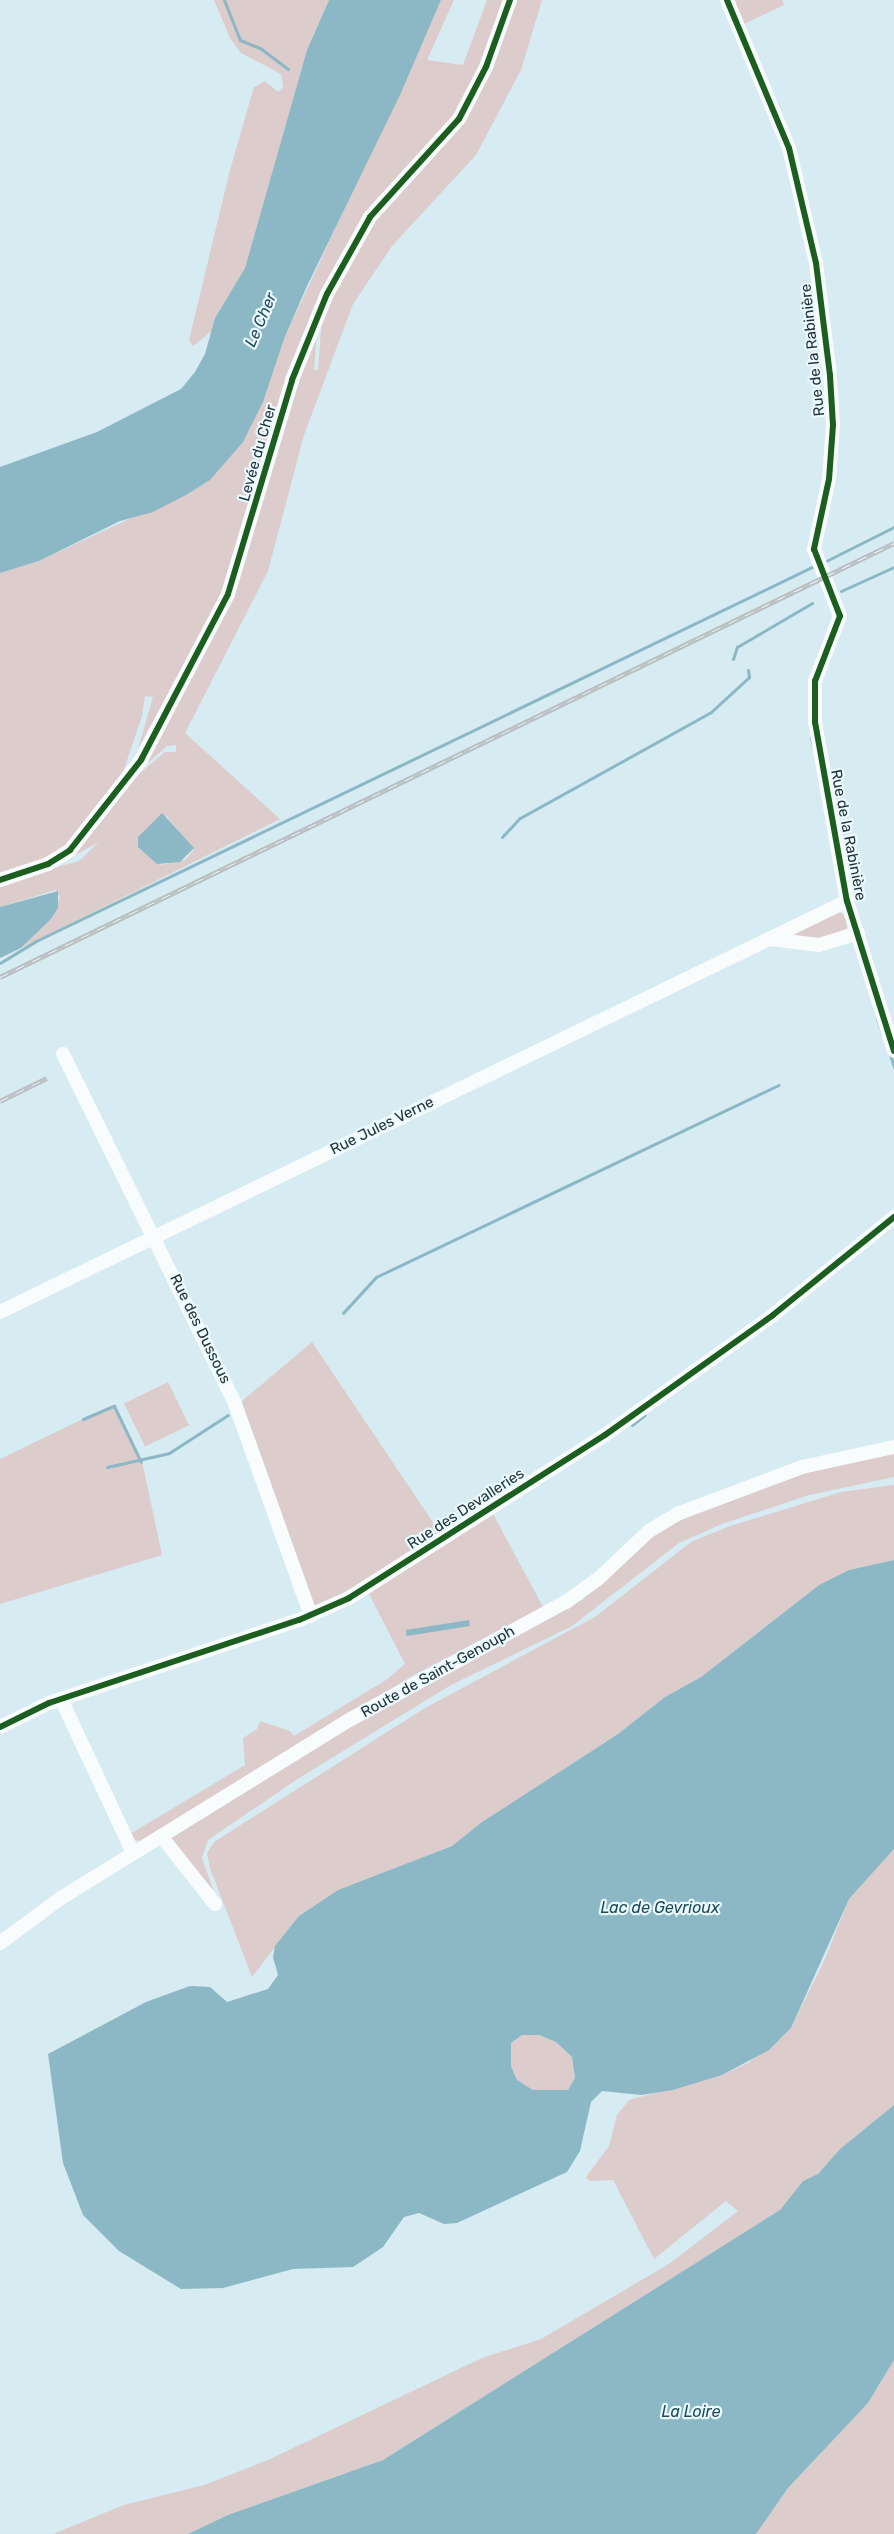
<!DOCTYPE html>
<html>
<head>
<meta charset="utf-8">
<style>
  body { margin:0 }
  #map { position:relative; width:894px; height:2534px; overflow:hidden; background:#d6ebf2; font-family:Rubik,sans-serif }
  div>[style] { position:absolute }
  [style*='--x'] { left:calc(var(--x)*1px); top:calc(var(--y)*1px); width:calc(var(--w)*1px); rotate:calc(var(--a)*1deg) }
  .green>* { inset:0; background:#dccccc; transform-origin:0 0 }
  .water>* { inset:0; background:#8cb8c6; transform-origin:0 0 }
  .stream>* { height:3px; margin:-1.5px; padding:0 1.5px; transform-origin:1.5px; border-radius:1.5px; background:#8cb8c6 }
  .minor>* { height:14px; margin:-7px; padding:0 7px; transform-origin:7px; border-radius:7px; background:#f9fcfd }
  .rail>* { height:5px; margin-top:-2.5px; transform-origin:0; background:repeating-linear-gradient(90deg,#ebfaff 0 9px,#b9bfc1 0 18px); box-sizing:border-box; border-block:2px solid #b9bfc1 }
  .cycleway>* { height:6px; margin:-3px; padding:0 3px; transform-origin:3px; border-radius:3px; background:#1b5e20 }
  span { translate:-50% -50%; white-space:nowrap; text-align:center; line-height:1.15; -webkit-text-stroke:4.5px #ebfaff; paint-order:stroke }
  .street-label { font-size:15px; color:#243337 }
  .water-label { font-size:16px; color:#1d4c59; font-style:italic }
</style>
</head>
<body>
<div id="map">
  <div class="green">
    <div style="clip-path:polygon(214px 0,329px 0,307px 50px,245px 268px,215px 318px,212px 331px,193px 346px,189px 340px,230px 170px,254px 87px,265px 81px,278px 92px,283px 87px,281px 74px,241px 53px,230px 38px)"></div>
    <div style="clip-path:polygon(441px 0,454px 0,427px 60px,463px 65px,487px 0,507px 0,468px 98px,419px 158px,319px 302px,233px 573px,138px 749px,153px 697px,145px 696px,142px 716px,118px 787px,57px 854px,0 876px,0 573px,39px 561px,204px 484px,284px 339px)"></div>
    <div style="clip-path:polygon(evenodd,513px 0,542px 0,521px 70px,476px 155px,392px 246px,353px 304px,304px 435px,268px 571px,185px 733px,280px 819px,21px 948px,51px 919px,60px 898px,56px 890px,0 907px,0 883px,79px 861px,99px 842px,59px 864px,133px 779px,165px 752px,176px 752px,176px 745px,167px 746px,141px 769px,202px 656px,317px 331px,314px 370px,318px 370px,322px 316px,375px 218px,434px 155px,513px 0,166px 816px,194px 850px,185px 860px,161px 865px,166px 816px)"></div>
    <div style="clip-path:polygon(731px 0,782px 0,784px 5px,742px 25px)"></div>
    <div style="clip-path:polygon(839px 912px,846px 916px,847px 930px,824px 941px,786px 935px)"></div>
    <div style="clip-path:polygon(312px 1342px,440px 1533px,366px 1583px,322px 1607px,315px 1606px,308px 1598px,241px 1402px)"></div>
    <div style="left:168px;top:1382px;width:48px;height:49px;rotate:64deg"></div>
    <div style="clip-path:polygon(112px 1405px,142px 1461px,162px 1555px,0 1604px,0 1459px)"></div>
    <div style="clip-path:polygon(894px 1451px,894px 1477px,809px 1495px,722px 1524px,679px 1543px,572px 1626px,451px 1685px,299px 1778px,208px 1840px,202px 1858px,213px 1889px,210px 1891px,170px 1843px,171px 1836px,390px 1702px,582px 1600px,648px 1540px,677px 1521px,822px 1466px)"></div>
    <div style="clip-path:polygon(894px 1485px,894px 1560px,849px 1570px,819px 1585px,701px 1677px,665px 1697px,618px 1734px,482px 1822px,452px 1846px,338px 1890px,299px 1916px,252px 1977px,210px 1868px,207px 1853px,214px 1842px,425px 1708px,595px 1617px,691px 1542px,730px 1526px,841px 1492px)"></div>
    <div style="clip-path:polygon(491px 1510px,543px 1607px,412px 1676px,141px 1841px,135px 1840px,130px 1834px,245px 1765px,243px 1738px,257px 1729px,260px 1721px,290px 1731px,294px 1736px,386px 1680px,405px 1664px,367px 1590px)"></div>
    <div style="clip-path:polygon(894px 1849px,894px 2105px,840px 2149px,818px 2174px,803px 2181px,780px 2210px,383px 2460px,228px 2515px,188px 2534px,53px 2534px,124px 2505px,204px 2485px,268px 2460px,482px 2358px,541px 2339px,669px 2264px,738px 2211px,726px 2201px,654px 2259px,613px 2180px,589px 2181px,586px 2177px,609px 2146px,617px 2115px,629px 2100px,722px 2075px,748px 2063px,780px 2039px,791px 2028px,824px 1961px,849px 1899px)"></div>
    <div style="clip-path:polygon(522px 2035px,539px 2035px,556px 2042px,572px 2057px,575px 2078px,568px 2090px,533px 2090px,517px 2080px,511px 2066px,511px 2043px)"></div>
    <div style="clip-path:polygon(894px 2360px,894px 2534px,756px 2534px,788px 2488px,868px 2403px)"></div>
  </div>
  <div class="water">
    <div style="clip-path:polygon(329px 0,441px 0,400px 95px,307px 286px,284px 339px,263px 402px,243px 442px,210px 480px,186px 495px,153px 512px,120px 521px,39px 561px,0 573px,0 467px,97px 432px,181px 389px,195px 372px,205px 354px,215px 318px,245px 268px,307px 50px)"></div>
    <div style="clip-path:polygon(162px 813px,194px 848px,180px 862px,157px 864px,138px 847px,138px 837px)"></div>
    <div style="clip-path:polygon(58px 891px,58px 908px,51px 919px,21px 948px,0 958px,0 907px)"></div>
    <div style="clip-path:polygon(evenodd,894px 1560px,894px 1849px,849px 1899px,791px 2028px,769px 2050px,722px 2075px,673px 2090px,641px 2095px,602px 2091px,591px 2102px,580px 2151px,567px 2172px,457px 2223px,444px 2224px,419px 2213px,404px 2217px,383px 2247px,353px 2267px,293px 2269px,223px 2288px,181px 2289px,119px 2251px,83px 2215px,63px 2163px,48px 2054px,146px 2002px,190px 1986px,210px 1987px,227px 2002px,268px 1989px,278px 1975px,273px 1957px,275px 1946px,299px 1916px,338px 1890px,452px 1846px,482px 1822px,618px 1734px,665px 1697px,701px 1677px,819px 1585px,849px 1570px,894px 1560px,522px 2035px,539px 2035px,556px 2042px,572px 2057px,575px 2078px,568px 2090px,533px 2090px,517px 2080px,511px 2066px,511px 2043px,522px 2035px)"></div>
    <div style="left:469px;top:1620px;width:6px;height:64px;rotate:81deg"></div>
    <div style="clip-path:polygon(894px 2105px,894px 2360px,868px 2403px,788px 2488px,756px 2534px,188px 2534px,228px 2515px,383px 2460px,780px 2210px,803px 2181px,818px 2174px,840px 2149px)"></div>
  </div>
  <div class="stream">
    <div style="--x:224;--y:0;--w:43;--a:68.2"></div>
    <div style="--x:240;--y:40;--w:22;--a:22"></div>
    <div style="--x:260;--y:48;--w:35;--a:37"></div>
    <div style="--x:824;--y:562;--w:78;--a:-26.6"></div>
    <div style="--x:841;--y:591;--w:58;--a:-24.4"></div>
    <div style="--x:733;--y:659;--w:13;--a:-72"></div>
    <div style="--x:737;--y:647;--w:87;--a:-30.4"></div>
    <div style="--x:811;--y:738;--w:8;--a:76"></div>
    <div style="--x:502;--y:837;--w:26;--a:-47"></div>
    <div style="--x:520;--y:818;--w:218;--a:-29"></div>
    <div style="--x:711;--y:712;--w:52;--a:-42.6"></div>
    <div style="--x:749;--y:677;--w:7;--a:-98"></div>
    <div style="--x:0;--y:963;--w:42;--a:-31.4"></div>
    <div style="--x:36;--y:941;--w:861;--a:-25.73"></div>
    <div style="--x:877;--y:1018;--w:18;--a:71"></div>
    <div style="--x:890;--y:1054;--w:14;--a:73"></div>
    <div style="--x:343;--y:1313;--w:49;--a:-47.5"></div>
    <div style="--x:376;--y:1277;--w:446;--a:-25.5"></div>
    <div style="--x:83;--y:1419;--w:34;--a:-23"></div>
    <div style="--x:114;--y:1406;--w:62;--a:64.3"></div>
    <div style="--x:632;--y:1425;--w:16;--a:-38"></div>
    <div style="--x:107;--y:1467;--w:64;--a:-12.7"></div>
    <div style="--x:169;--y:1453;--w:70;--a:-32.8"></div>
  </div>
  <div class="minor">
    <div style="--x:727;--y:0;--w:160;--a:67.3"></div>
    <div style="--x:789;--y:148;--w:118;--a:76.8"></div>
    <div style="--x:816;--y:263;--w:114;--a:82.9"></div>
    <div style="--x:830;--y:376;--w:49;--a:86.5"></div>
    <div style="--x:833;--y:425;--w:54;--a:94.2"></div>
    <div style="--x:829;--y:479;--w:72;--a:102.1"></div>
    <div style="--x:814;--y:549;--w:72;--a:68.8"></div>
    <div style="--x:840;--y:616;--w:70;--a:111"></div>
    <div style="--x:815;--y:681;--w:41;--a:90"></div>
    <div style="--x:815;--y:722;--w:182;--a:79.9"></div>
    <div style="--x:847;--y:901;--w:157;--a:72.6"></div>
    <div style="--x:0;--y:880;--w:51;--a:-18.4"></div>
    <div style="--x:48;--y:864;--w:26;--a:-32"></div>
    <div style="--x:70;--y:850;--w:115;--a:-51.7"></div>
    <div style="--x:141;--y:760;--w:187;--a:-62.3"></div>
    <div style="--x:228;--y:594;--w:223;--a:-73.3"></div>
    <div style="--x:292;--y:380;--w:93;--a:-67.9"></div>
    <div style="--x:327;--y:294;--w:88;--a:-60.8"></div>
    <div style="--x:370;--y:217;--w:132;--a:-47.8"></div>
    <div style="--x:459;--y:119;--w:59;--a:-62.6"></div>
    <div style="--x:486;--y:67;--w:71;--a:-70.3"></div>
    <div style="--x:770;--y:939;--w:49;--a:7"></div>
    <div style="--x:819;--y:945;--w:41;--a:-17.1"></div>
    <div style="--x:63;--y:1054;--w:387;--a:63.8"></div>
    <div style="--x:234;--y:1401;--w:228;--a:70.3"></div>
    <div style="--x:0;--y:1312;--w:941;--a:-25.88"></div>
    <div style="--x:61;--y:1699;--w:170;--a:64.9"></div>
    <div style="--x:0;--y:1727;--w:55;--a:-26.1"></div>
    <div style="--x:49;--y:1703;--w:263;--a:-18.4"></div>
    <div style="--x:299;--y:1620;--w:55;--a:-23.7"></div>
    <div style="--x:349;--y:1598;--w:303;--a:-32.5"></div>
    <div style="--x:605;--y:1435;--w:206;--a:-35.5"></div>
    <div style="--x:773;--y:1315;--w:156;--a:-39"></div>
    <div style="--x:161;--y:1836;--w:87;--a:51.5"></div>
    <div style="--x:0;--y:1943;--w:76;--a:-36.4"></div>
    <div style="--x:61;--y:1898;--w:341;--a:-31.7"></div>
    <div style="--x:351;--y:1719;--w:245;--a:-28.6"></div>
    <div style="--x:566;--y:1602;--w:39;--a:-36"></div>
    <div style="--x:598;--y:1579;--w:70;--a:-43.3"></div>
    <div style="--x:649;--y:1531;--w:33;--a:-31"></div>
    <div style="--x:677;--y:1514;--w:134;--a:-20.6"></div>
    <div style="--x:802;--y:1467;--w:94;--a:-12.3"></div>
  </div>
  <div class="rail">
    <div style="--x:0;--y:977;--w:994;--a:-25.89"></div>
    <div style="--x:0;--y:1101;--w:52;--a:-26.1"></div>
  </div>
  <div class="cycleway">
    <div style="--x:727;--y:0;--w:160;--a:67.3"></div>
    <div style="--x:789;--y:148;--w:118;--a:76.8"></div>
    <div style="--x:816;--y:263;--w:114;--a:82.9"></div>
    <div style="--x:830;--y:376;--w:49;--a:86.5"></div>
    <div style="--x:833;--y:425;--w:54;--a:94.2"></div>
    <div style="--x:829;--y:479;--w:72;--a:102.1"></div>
    <div style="--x:814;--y:549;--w:72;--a:68.8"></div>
    <div style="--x:840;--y:616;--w:70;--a:111"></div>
    <div style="--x:815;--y:681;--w:41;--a:90"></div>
    <div style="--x:815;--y:722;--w:182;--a:79.9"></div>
    <div style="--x:847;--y:901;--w:157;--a:72.6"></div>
    <div style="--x:0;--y:880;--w:51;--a:-18.4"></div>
    <div style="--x:48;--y:864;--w:26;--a:-32"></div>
    <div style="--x:70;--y:850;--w:115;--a:-51.7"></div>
    <div style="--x:141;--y:760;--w:187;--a:-62.3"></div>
    <div style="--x:228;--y:594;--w:223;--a:-73.3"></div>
    <div style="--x:292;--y:380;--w:93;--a:-67.9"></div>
    <div style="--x:327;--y:294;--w:88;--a:-60.8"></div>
    <div style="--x:370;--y:217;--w:132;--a:-47.8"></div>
    <div style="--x:459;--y:119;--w:59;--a:-62.6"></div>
    <div style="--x:486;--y:67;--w:71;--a:-70.3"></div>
    <div style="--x:0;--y:1727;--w:55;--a:-26.1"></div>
    <div style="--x:49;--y:1703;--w:263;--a:-18.4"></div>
    <div style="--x:299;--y:1620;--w:55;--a:-23.7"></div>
    <div style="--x:349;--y:1598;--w:303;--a:-32.5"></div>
    <div style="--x:605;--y:1435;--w:206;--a:-35.5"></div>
    <div style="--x:773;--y:1315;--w:156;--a:-39"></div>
  </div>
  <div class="street-label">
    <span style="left:813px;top:350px;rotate:-96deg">Rue de la Rabinière</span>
    <span style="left:258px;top:453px;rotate:-74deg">Levée du Cher</span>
    <span style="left:848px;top:835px;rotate:79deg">Rue de la Rabinière</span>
    <span style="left:382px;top:1126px;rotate:-26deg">Rue Jules Verne</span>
    <span style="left:200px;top:1329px;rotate:64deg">Rue des Dussous</span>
    <span style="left:466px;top:1509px;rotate:-33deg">Rue des Devalleries</span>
    <span style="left:438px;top:1672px;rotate:-29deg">Route de Saint-Genouph</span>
  </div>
  <div class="water-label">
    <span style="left:261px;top:320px;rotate:-67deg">Le Cher</span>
    <span style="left:660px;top:1908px">Lac de Gevrioux</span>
    <span style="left:691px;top:2412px">La Loire</span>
  </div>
</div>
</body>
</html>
